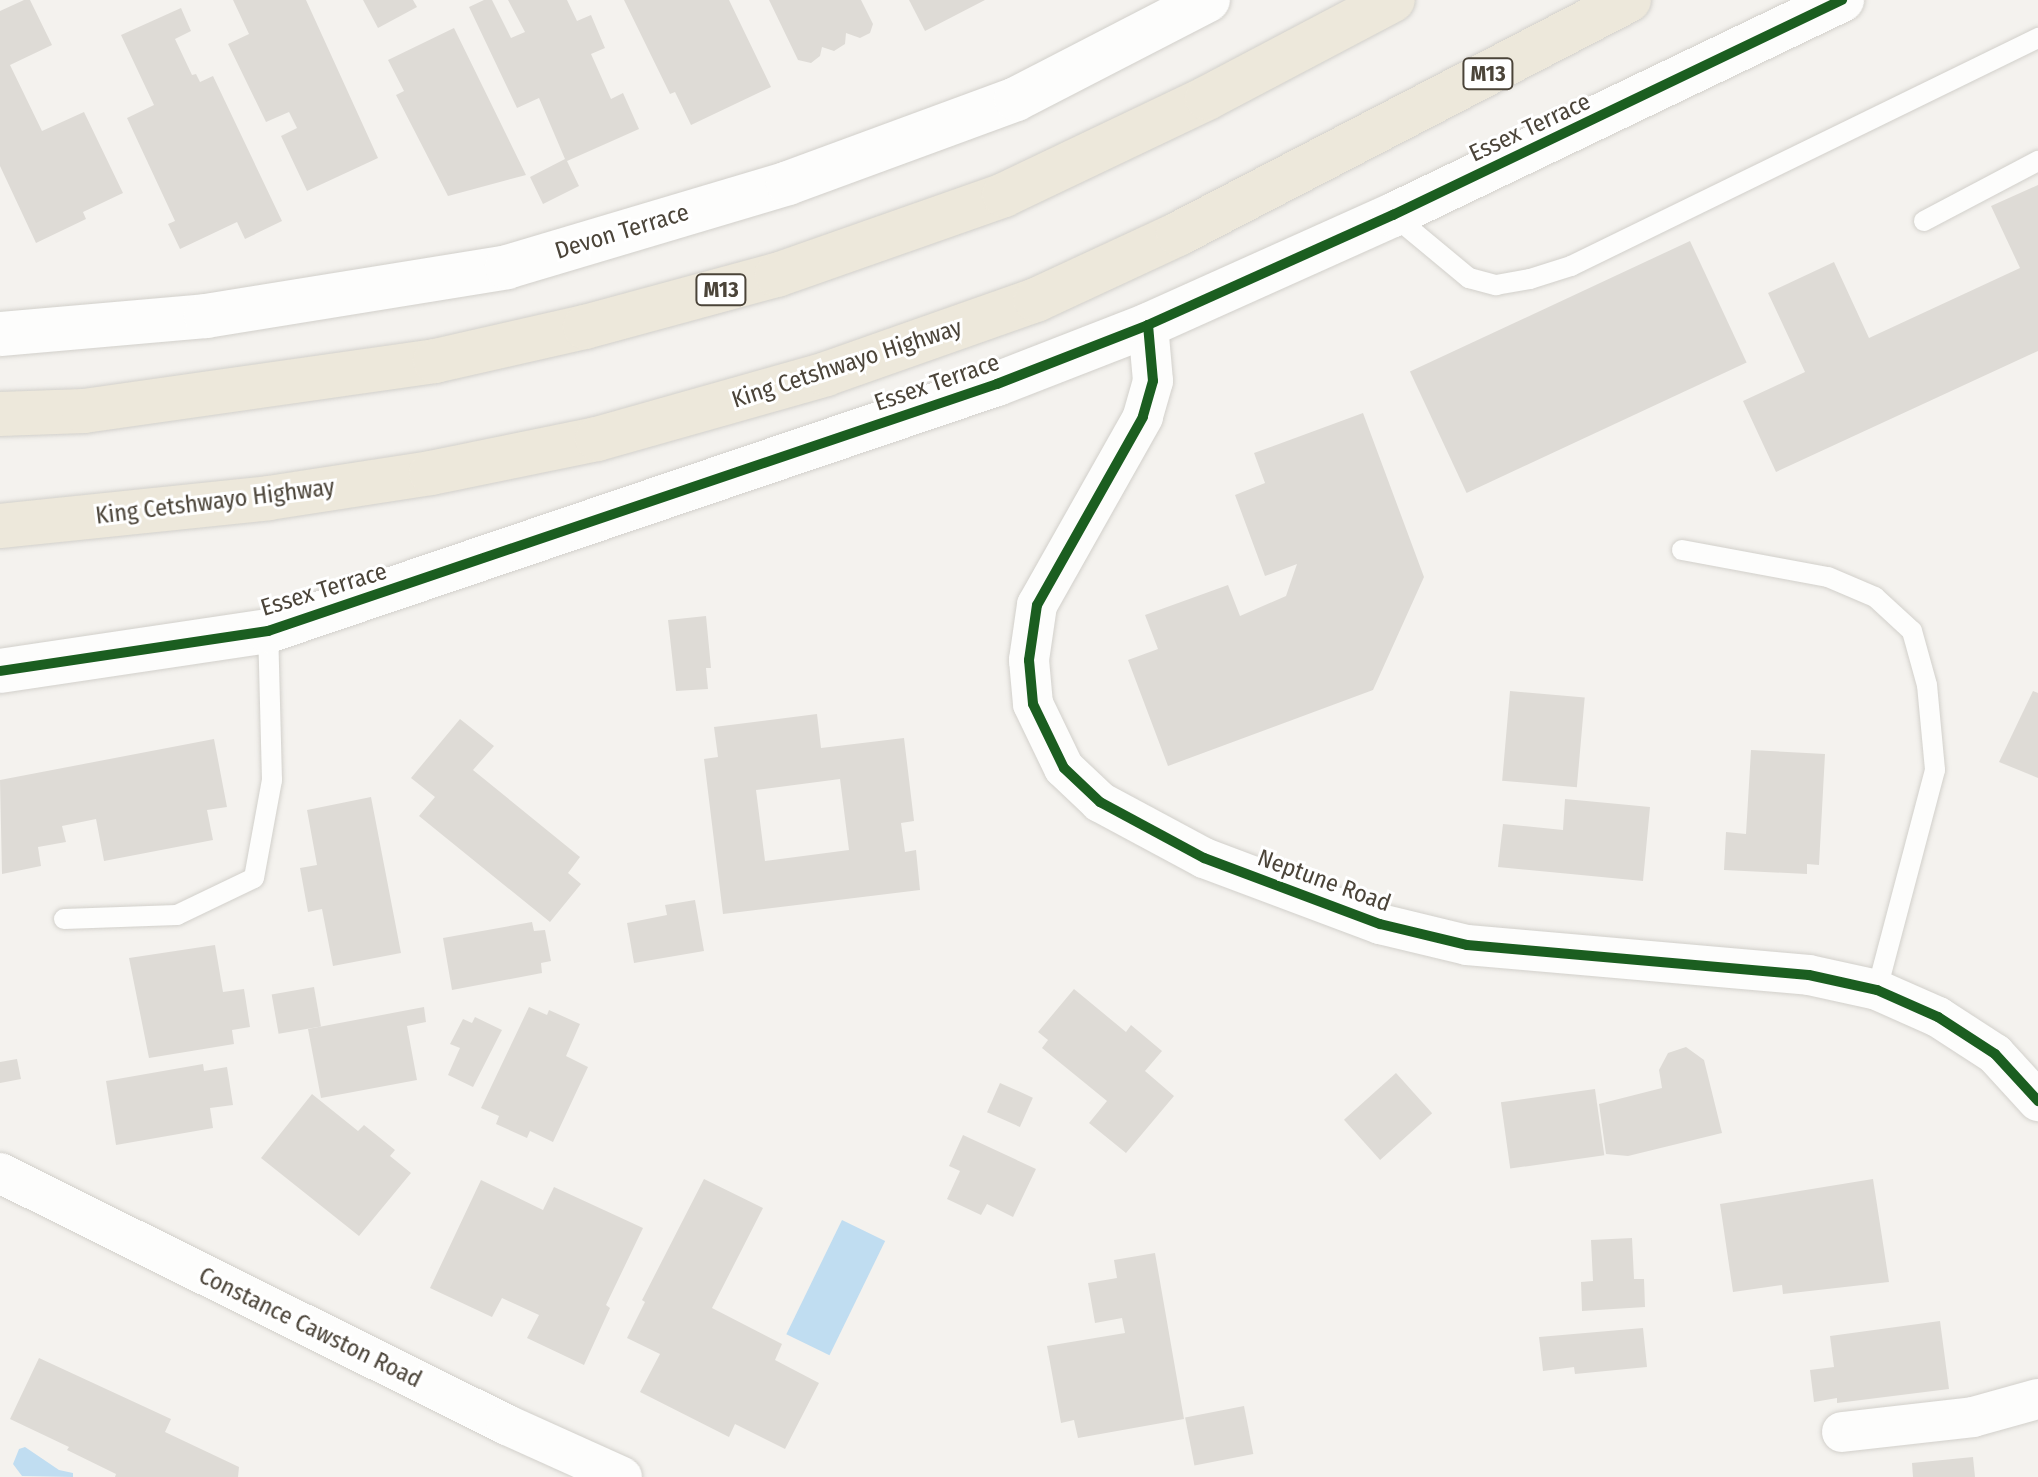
<!DOCTYPE html>
<html>
<head>
<meta charset="utf-8">
<style>
  body { margin:0 }
  #map { position:relative; width:2038px; height:1477px; overflow:hidden; background:#f4f2ee; font-family:"Fira Sans Condensed",sans-serif }
  div>[style] { position:absolute }
  [style*='--x'] { left:calc(var(--x)*1px); top:calc(var(--y)*1px); width:calc(var(--w)*1px); rotate:calc(var(--a)*1deg) }
  .water>* { inset:0; background:#c0ddf1; transform-origin:0 0 }
  .building>* { inset:0; background:#dedbd6; transform-origin:0 0 }
  .roads { filter:drop-shadow(0 0 2px #d2d0cb) drop-shadow(0 0 2px #d2d0cb) }
  .service>* { height:20px; margin:-10px; padding:0 10px; transform-origin:10px; border-radius:10px; background:#fdfdfc }
  .minor>* { height:40px; margin:-20px; padding:0 20px; transform-origin:20px; border-radius:20px; background:#fdfdfc }
  .tertiary>* { height:44px; margin:-22px; padding:0 22px; transform-origin:22px; border-radius:22px; background:#fdfdfc }
  .motorway>* { height:44px; margin:-22px; padding:0 22px; transform-origin:22px; border-radius:22px; background:#ede8db }
  .cycleway>* { height:10px; margin:-5px; padding:0 5px; transform-origin:5px; border-radius:5px; background:#1b5e20 }
  span { translate:-50% -50%; white-space:nowrap; text-align:center; line-height:1.15; -webkit-text-stroke:6px #fff; paint-order:stroke }
  .shield-label span { padding:2px 6px; background:#fff; border:2px solid; border-radius:6px; -webkit-text-stroke-width:0 }
  .shield-label { font-size:22px; color:#4b4439; font-weight:700 }
  .street-label { font-size:24px; color:#4b4439 }
</style>
</head>
<body>
<div id="map">
  <div class="water">
    <div style="left:842px;top:1220px;width:48px;height:127px;rotate:26deg"></div>
    <div style="clip-path:polygon(25px 1447px,59px 1470px,73px 1473px,73px 1477px,22px 1476px,13px 1464px,19px 1449px)"></div>
  </div>
  <div class="building">
    <div style="clip-path:polygon(24px 0,30px 0,52px 45px,10px 65px,42px 131px,84px 112px,123px 193px,83px 212px,86px 219px,36px 243px,0 166px,0 11px)"></div>
    <div style="clip-path:polygon(233px 0,306px 0,378px 158px,307px 191px,281px 136px,297px 128px,289px 112px,266px 122px,228px 44px,249px 34px)"></div>
    <div style="clip-path:polygon(363px 0,413px 0,417px 7px,378px 28px)"></div>
    <div style="clip-path:polygon(484px 0,492px 0,511px 38px,525px 32px,508px 0,567px 0,577px 21px,591px 15px,605px 48px,591px 54px,611px 99px,623px 93px,639px 129px,567px 161px,579px 186px,543px 204px,530px 177px,565px 159px,539px 98px,517px 108px,469px 7px)"></div>
    <div style="clip-path:polygon(624px 0,729px 0,771px 87px,691px 125px,675px 92px,670px 94px)"></div>
    <div style="clip-path:polygon(769px 0,861px 0,873px 24px,870px 33px,860px 38px,846px 33px,845px 44px,834px 51px,822px 47px,820px 56px,811px 63px,798px 60px)"></div>
    <div style="clip-path:polygon(909px 0,985px 0,925px 31px)"></div>
    <div style="clip-path:polygon(181px 8px,191px 31px,175px 39px,192px 75px,196px 74px,200px 82px,213px 76px,282px 221px,245px 239px,237px 222px,180px 249px,168px 224px,175px 221px,127px 118px,154px 105px,121px 35px)"></div>
    <div style="clip-path:polygon(454px 28px,526px 175px,448px 196px,396px 95px,404px 91px,388px 60px)"></div>
    <div style="clip-path:polygon(2038px 185px,2038px 351px,1776px 472px,1743px 401px,1805px 372px,1768px 293px,1834px 262px,1869px 338px,2020px 268px,1991px 206px)"></div>
    <div style="left:1690px;top:241px;width:134px;height:309px;rotate:65deg"></div>
    <div style="clip-path:polygon(1363px 413px,1424px 577px,1373px 690px,1168px 766px,1128px 660px,1158px 649px,1145px 615px,1228px 585px,1240px 616px,1286px 596px,1297px 564px,1265px 576px,1235px 495px,1265px 483px,1254px 453px)"></div>
    <div style="clip-path:polygon(706px 616px,711px 668px,706px 668px,708px 689px,676px 691px,668px 620px)"></div>
    <div style="left:1510px;top:691px;width:75px;height:90px;rotate:5deg"></div>
    <div style="clip-path:polygon(2033px 691px,2038px 693px,2038px 778px,1999px 762px)"></div>
    <div style="clip-path:polygon(evenodd,817px 714px,821px 748px,904px 738px,914px 821px,901px 823px,905px 852px,916px 850px,920px 890px,723px 914px,704px 759px,718px 757px,714px 727px,817px 714px,840px 779px,849px 850px,765px 861px,756px 790px,840px 779px)"></div>
    <div style="clip-path:polygon(460px 719px,494px 746px,473px 770px,580px 857px,568px 873px,581px 884px,550px 922px,419px 816px,435px 797px,411px 778px)"></div>
    <div style="clip-path:polygon(214px 739px,227px 807px,207px 810px,213px 840px,104px 861px,96px 819px,62px 826px,66px 842px,38px 847px,41px 866px,2px 874px,0 780px)"></div>
    <div style="clip-path:polygon(1751px 750px,1825px 754px,1819px 865px,1807px 864px,1807px 874px,1724px 870px,1726px 832px,1746px 834px)"></div>
    <div style="clip-path:polygon(371px 797px,401px 953px,333px 966px,322px 909px,308px 912px,300px 868px,317px 865px,307px 810px)"></div>
    <div style="clip-path:polygon(1565px 799px,1650px 807px,1643px 881px,1498px 867px,1503px 824px,1563px 830px)"></div>
    <div style="clip-path:polygon(695px 900px,704px 951px,634px 963px,627px 923px,667px 915px,665px 905px)"></div>
    <div style="clip-path:polygon(532px 922px,534px 931px,545px 930px,551px 961px,541px 963px,542px 973px,452px 990px,443px 938px)"></div>
    <div style="clip-path:polygon(215px 945px,223px 992px,244px 989px,250px 1027px,232px 1030px,234px 1044px,149px 1058px,129px 958px)"></div>
    <div style="left:314px;top:987px;width:40px;height:43px;rotate:80deg"></div>
    <div style="clip-path:polygon(1074px 989px,1126px 1032px,1131px 1025px,1162px 1051px,1145px 1071px,1174px 1096px,1126px 1153px,1089px 1123px,1107px 1101px,1042px 1048px,1048px 1040px,1038px 1032px)"></div>
    <div style="clip-path:polygon(424px 1007px,426px 1022px,407px 1026px,417px 1080px,321px 1098px,308px 1029px)"></div>
    <div style="clip-path:polygon(529px 1007px,547px 1015px,549px 1010px,580px 1024px,566px 1056px,588px 1067px,553px 1142px,530px 1131px,527px 1138px,496px 1124px,499px 1116px,481px 1108px)"></div>
    <div style="clip-path:polygon(475px 1017px,502px 1030px,473px 1087px,448px 1075px,460px 1048px,450px 1044px,463px 1019px,472px 1023px)"></div>
    <div style="clip-path:polygon(1686px 1047px,1704px 1060px,1722px 1133px,1628px 1156px,1606px 1154px,1599px 1104px,1662px 1088px,1659px 1070px,1668px 1053px)"></div>
    <div style="clip-path:polygon(17px 1059px,21px 1079px,0 1083px,0 1062px)"></div>
    <div style="clip-path:polygon(203px 1064px,204px 1071px,227px 1067px,233px 1105px,210px 1108px,213px 1128px,116px 1145px,106px 1081px)"></div>
    <div style="left:1396px;top:1073px;width:54px;height:70px;rotate:48deg"></div>
    <div style="left:1000px;top:1083px;width:36px;height:32px;rotate:24deg"></div>
    <div style="left:1595px;top:1089px;width:67px;height:95px;rotate:82deg"></div>
    <div style="clip-path:polygon(312px 1094px,358px 1131px,364px 1125px,395px 1150px,390px 1156px,411px 1173px,359px 1236px,261px 1158px)"></div>
    <div style="clip-path:polygon(963px 1135px,1036px 1169px,1013px 1217px,987px 1204px,981px 1215px,947px 1199px,960px 1171px,949px 1166px)"></div>
    <div style="clip-path:polygon(704px 1179px,763px 1208px,712px 1308px,782px 1344px,775px 1360px,819px 1383px,785px 1449px,735px 1424px,729px 1437px,640px 1392px,660px 1354px,627px 1338px,645px 1302px,642px 1300px)"></div>
    <div style="clip-path:polygon(1873px 1179px,1889px 1282px,1783px 1294px,1782px 1285px,1733px 1292px,1720px 1204px)"></div>
    <div style="clip-path:polygon(481px 1180px,543px 1210px,554px 1187px,643px 1228px,606px 1305px,610px 1308px,584px 1365px,527px 1338px,539px 1315px,502px 1298px,492px 1317px,430px 1288px)"></div>
    <div style="clip-path:polygon(1632px 1238px,1634px 1279px,1644px 1279px,1645px 1307px,1582px 1311px,1581px 1282px,1593px 1281px,1591px 1240px)"></div>
    <div style="clip-path:polygon(1155px 1253px,1184px 1419px,1078px 1438px,1074px 1420px,1061px 1423px,1047px 1346px,1125px 1333px,1122px 1318px,1095px 1323px,1088px 1283px,1117px 1278px,1114px 1260px)"></div>
    <div style="clip-path:polygon(1940px 1321px,1949px 1389px,1837px 1403px,1837px 1398px,1814px 1402px,1810px 1370px,1834px 1367px,1830px 1336px)"></div>
    <div style="clip-path:polygon(1643px 1328px,1647px 1367px,1575px 1374px,1574px 1367px,1543px 1371px,1539px 1337px)"></div>
    <div style="clip-path:polygon(39px 1358px,171px 1419px,165px 1432px,239px 1467px,238px 1477px,115px 1477px,116px 1474px,67px 1450px,69px 1447px,10px 1419px)"></div>
    <div style="left:1244px;top:1406px;width:49px;height:60px;rotate:79deg"></div>
    <div style="clip-path:polygon(1973px 1457px,1975px 1477px,1913px 1477px,1912px 1463px)"></div>
  </div>
  <div class="roads">
    <div class="service">
      <div style="--x:1393;--y:215;--w:99;--a:39.7"></div>
      <div style="--x:1469;--y:278;--w:28;--a:15"></div>
      <div style="--x:1496;--y:285;--w:35;--a:-10"></div>
      <div style="--x:1530;--y:279;--w:43;--a:-17.6"></div>
      <div style="--x:1571;--y:266;--w:520;--a:-26.02"></div>
      <div style="--x:1924;--y:221;--w:129;--a:-27.8"></div>
      <div style="--x:1682;--y:550;--w:148;--a:10.5"></div>
      <div style="--x:1828;--y:577;--w:51;--a:23.1"></div>
      <div style="--x:1875;--y:597;--w:50;--a:42.6"></div>
      <div style="--x:1912;--y:631;--w:56;--a:74.5"></div>
      <div style="--x:1927;--y:685;--w:85;--a:84.6"></div>
      <div style="--x:1935;--y:770;--w:228;--a:104.8"></div>
      <div style="--x:64;--y:919;--w:113;--a:-2"></div>
      <div style="--x:177;--y:915;--w:85;--a:-25.7"></div>
      <div style="--x:254;--y:878;--w:100;--a:-79.6"></div>
      <div style="--x:272;--y:780;--w:149;--a:-91.5"></div>
    </div>
    <div class="minor">
      <div style="--x:1148;--y:325;--w:56;--a:84.9"></div>
      <div style="--x:1153;--y:381;--w:37;--a:106"></div>
      <div style="--x:1143;--y:417;--w:216;--a:119.4"></div>
      <div style="--x:1037;--y:605;--w:56;--a:98.3"></div>
      <div style="--x:1029;--y:660;--w:44;--a:84.8"></div>
      <div style="--x:1033;--y:704;--w:71;--a:64.2"></div>
      <div style="--x:1064;--y:768;--w:50;--a:43.4"></div>
      <div style="--x:1100;--y:802;--w:118;--a:28.3"></div>
      <div style="--x:1204;--y:858;--w:188;--a:20.6"></div>
      <div style="--x:1380;--y:924;--w:89;--a:13.6"></div>
      <div style="--x:1467;--y:945;--w:343;--a:5"></div>
      <div style="--x:1809;--y:975;--w:70;--a:12.4"></div>
      <div style="--x:1877;--y:990;--w:67;--a:23.9"></div>
      <div style="--x:1938;--y:1017;--w:68;--a:33"></div>
      <div style="--x:1995;--y:1054;--w:64;--a:47.5"></div>
      <div style="--x:0;--y:1173;--w:566;--a:26.43"></div>
      <div style="--x:507;--y:1425;--w:126;--a:24.3"></div>
      <div style="--x:1842;--y:1432;--w:132;--a:-6.5"></div>
      <div style="--x:1973;--y:1417;--w:67;--a:-15.5"></div>
    </div>
    <div class="tertiary">
      <div style="--x:0;--y:334;--w:207;--a:-5"></div>
      <div style="--x:206;--y:316;--w:305;--a:-9.2"></div>
      <div style="--x:507;--y:267;--w:293;--a:-16.6"></div>
      <div style="--x:788;--y:183;--w:243;--a:-20.2"></div>
      <div style="--x:1016;--y:99;--w:216;--a:-27.3"></div>
      <div style="--x:0;--y:671;--w:271;--a:-8.5"></div>
      <div style="--x:268;--y:631;--w:770;--a:-18.72"></div>
      <div style="--x:997;--y:384;--w:162;--a:-21.3"></div>
      <div style="--x:1148;--y:325;--w:269;--a:-24.2"></div>
      <div style="--x:1393;--y:215;--w:498;--a:-25.6"></div>
    </div>
    <div class="motorway">
      <div style="--x:0;--y:414;--w:84;--a:-2"></div>
      <div style="--x:84;--y:411;--w:355;--a:-8.1"></div>
      <div style="--x:435;--y:361;--w:154;--a:-12.8"></div>
      <div style="--x:585;--y:327;--w:199;--a:-15.2"></div>
      <div style="--x:777;--y:275;--w:241;--a:-19.4"></div>
      <div style="--x:1004;--y:195;--w:225;--a:-25.5"></div>
      <div style="--x:1207;--y:98;--w:210;--a:-27.8"></div>
      <div style="--x:0;--y:526;--w:270;--a:-5.9"></div>
      <div style="--x:269;--y:498;--w:164;--a:-8.8"></div>
      <div style="--x:431;--y:473;--w:169;--a:-11.6"></div>
      <div style="--x:597;--y:439;--w:238;--a:-15.8"></div>
      <div style="--x:826;--y:374;--w:223;--a:-19.4"></div>
      <div style="--x:1036;--y:300;--w:157;--a:-24.9"></div>
      <div style="--x:1178;--y:234;--w:508;--a:-27.42"></div>
    </div>
  </div>
  <div class="cycleway">
    <div style="--x:1148;--y:325;--w:56;--a:84.9"></div>
    <div style="--x:1153;--y:381;--w:37;--a:106"></div>
    <div style="--x:1143;--y:417;--w:216;--a:119.4"></div>
    <div style="--x:1037;--y:605;--w:56;--a:98.3"></div>
    <div style="--x:1029;--y:660;--w:44;--a:84.8"></div>
    <div style="--x:1033;--y:704;--w:71;--a:64.2"></div>
    <div style="--x:1064;--y:768;--w:50;--a:43.4"></div>
    <div style="--x:1100;--y:802;--w:118;--a:28.3"></div>
    <div style="--x:1204;--y:858;--w:188;--a:20.6"></div>
    <div style="--x:1380;--y:924;--w:89;--a:13.6"></div>
    <div style="--x:1467;--y:945;--w:343;--a:5"></div>
    <div style="--x:1809;--y:975;--w:70;--a:12.4"></div>
    <div style="--x:1877;--y:990;--w:67;--a:23.9"></div>
    <div style="--x:1938;--y:1017;--w:68;--a:33"></div>
    <div style="--x:1995;--y:1054;--w:64;--a:47.5"></div>
    <div style="--x:0;--y:671;--w:271;--a:-8.5"></div>
    <div style="--x:268;--y:631;--w:770;--a:-18.72"></div>
    <div style="--x:997;--y:384;--w:162;--a:-21.3"></div>
    <div style="--x:1148;--y:325;--w:269;--a:-24.2"></div>
    <div style="--x:1393;--y:215;--w:498;--a:-25.6"></div>
  </div>
  <div class="shield-label">
    <span style="left:1488px;top:74px">M13</span>
    <span style="left:721px;top:290px">M13</span>
  </div>
  <div class="street-label">
    <span style="left:1530px;top:128px;rotate:-25deg">Essex Terrace</span>
    <span style="left:622px;top:232px;rotate:-17deg">Devon Terrace</span>
    <span style="left:847px;top:364px;rotate:-18deg">King Cetshwayo Highway</span>
    <span style="left:937px;top:383px;rotate:-19deg">Essex Terrace</span>
    <span style="left:215px;top:502px;rotate:-7deg">King Cetshwayo Highway</span>
    <span style="left:324px;top:590px;rotate:-17deg">Essex Terrace</span>
    <span style="left:1324px;top:881px;rotate:20deg">Neptune Road</span>
    <span style="left:310px;top:1328px;rotate:26deg">Constance Cawston Road</span>
  </div>
</div>
</body>
</html>
